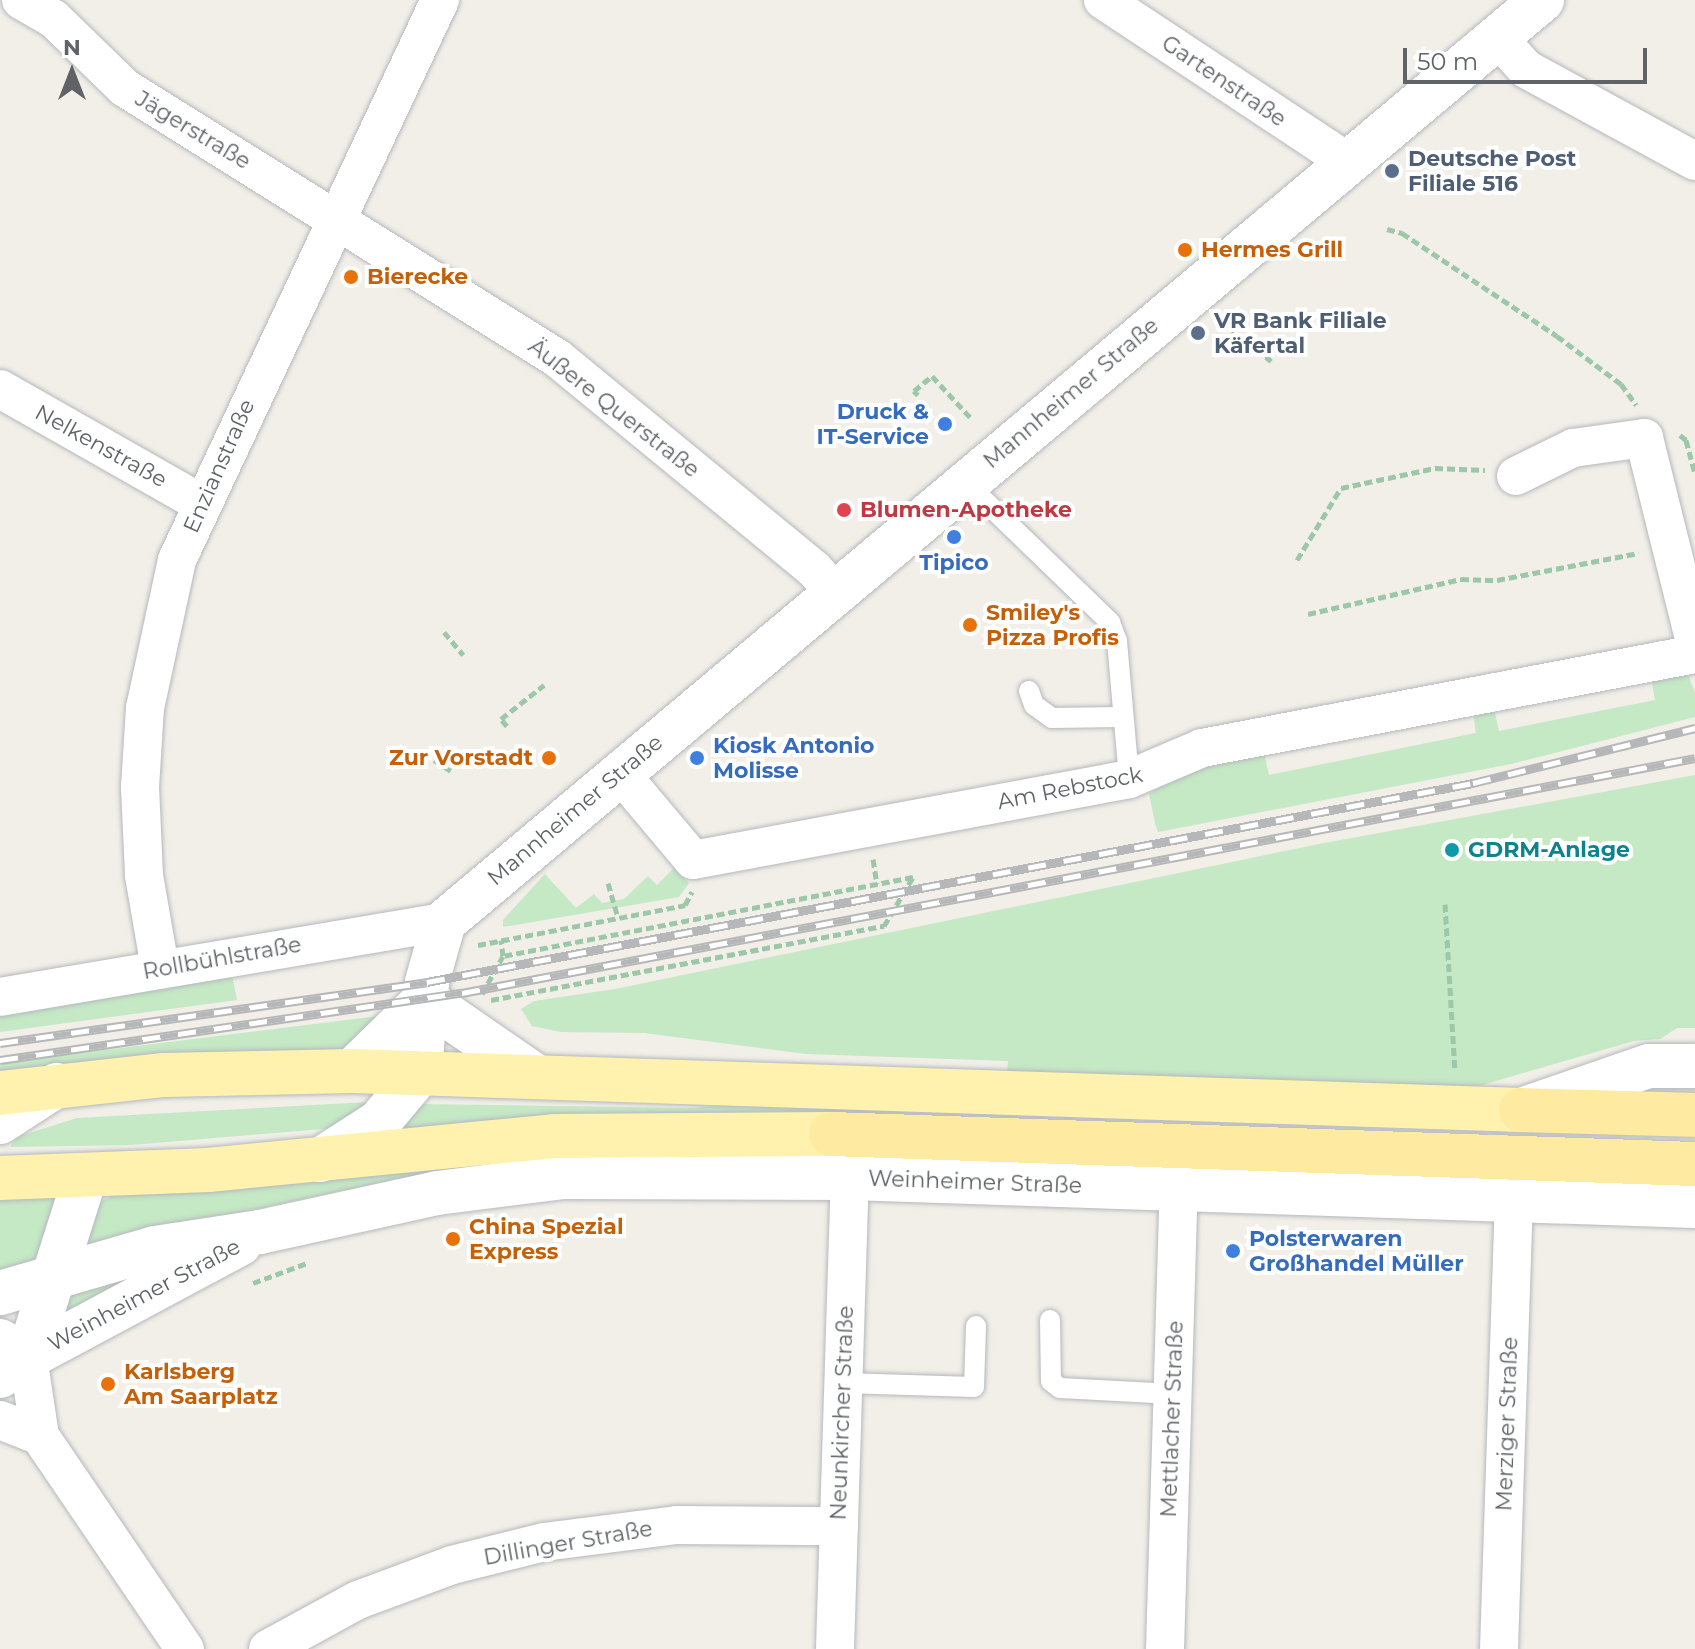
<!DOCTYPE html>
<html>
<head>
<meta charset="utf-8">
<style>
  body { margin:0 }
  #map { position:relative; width:1695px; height:1649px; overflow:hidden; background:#f1efe8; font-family:Montserrat,sans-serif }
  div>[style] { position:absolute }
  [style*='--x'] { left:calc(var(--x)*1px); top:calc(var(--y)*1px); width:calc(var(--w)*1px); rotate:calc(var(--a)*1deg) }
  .green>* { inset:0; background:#c5e8c5 }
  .path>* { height:5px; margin-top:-2.5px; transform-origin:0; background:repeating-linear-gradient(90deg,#9cc7a9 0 8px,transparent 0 12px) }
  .roads { filter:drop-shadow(0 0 2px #b5b8bc) drop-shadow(0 0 2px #b5b8bc) }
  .service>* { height:20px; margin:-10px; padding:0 10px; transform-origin:10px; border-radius:10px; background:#fff }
  .minor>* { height:38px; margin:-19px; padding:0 19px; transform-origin:19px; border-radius:19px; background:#fff }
  .tertiary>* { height:44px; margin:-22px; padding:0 22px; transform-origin:22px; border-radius:22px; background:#fff }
  .secondary>* { height:44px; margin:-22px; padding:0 22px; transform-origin:22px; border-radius:22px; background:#fff }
  .primary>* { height:44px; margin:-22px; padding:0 22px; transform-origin:22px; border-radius:22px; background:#fff2af }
  .trunk>* { height:44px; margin:-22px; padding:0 22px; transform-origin:22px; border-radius:22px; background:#feeaa1 }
  .rail>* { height:9px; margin-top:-4.5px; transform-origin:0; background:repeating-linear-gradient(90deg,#fff 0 18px,#b6b7b8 0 36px); box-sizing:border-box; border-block:2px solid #b6b7b8 }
  .dots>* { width:22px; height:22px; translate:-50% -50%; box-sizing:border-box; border:4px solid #fff; border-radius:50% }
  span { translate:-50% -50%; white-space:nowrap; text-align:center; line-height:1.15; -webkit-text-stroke:8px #fff; paint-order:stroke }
  .street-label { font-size:22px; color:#5f6368 }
  .service-label { font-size:22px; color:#4e5e75; font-weight:700 }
  .left { translate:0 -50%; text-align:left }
  .food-label { font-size:22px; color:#c56008; font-weight:700 }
  .right { translate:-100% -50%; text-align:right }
  .shop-label { font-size:22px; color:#366cbe; font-weight:700 }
  .health-label { font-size:22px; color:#be3a42; font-weight:700 }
  .culture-label { font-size:22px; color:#0d838f; font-weight:700 }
  .north { position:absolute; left:32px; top:32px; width:80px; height:80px; -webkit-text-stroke:6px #fff; paint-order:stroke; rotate:0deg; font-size:22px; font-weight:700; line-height:32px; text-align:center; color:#5f6368 }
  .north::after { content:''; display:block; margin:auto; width:28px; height:36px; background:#5f6368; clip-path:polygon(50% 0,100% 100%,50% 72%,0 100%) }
  .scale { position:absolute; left:1403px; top:48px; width:244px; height:36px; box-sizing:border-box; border:4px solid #5f6368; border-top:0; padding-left:10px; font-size:24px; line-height:28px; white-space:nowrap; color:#5f6368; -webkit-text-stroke:6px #fff; paint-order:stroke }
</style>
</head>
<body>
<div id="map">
  <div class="green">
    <div style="clip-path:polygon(1686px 669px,1695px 693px,1695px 717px,1511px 764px,1158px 832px,1155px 823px,1149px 794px,1192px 767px,1264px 753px,1269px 775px,1476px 733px,1473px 713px,1494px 709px,1499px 731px,1655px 700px,1651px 678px)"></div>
    <div style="clip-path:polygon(1695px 775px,1695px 1028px,1677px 1028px,1660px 1039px,1634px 1041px,1468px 1089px,1007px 1072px,1008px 1061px,806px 1054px,644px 1033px,561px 1032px,532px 1026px,521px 1009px,534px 1001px,615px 989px,1319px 844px)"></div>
    <div style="clip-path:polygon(674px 868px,689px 883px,679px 897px,503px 927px,503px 920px,545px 874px,576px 908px,594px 894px,602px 903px,624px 899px,648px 876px,657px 885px)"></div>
    <div style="clip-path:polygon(231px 970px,237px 1000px,0 1032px,0 1015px)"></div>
    <div style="clip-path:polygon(395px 1014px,350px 1049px,0 1078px,0 1063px)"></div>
    <div style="clip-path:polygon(369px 1102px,346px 1127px,131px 1145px,10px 1147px,17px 1137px,77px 1118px)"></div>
    <div style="clip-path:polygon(743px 1103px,884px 1107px,883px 1114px,657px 1117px,398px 1135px,397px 1127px,419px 1104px,693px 1108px)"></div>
    <div style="clip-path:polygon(419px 1170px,420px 1174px,79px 1247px,92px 1205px,117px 1194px)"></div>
    <div style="clip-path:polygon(0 1197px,55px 1197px,38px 1262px,0 1280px)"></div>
    <div style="clip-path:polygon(144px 1267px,148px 1276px,60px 1315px,69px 1289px)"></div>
  </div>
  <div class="path">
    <div style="--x:1387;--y:229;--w:16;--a:15"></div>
    <div style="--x:1402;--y:233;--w:186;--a:33.6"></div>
    <div style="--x:1557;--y:336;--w:80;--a:36.9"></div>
    <div style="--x:1621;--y:384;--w:26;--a:54"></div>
    <div style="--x:1219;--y:319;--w:67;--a:38.9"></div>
    <div style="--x:918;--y:395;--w:6;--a:-135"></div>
    <div style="--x:914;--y:391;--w:23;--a:-40"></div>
    <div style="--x:932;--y:376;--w:56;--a:47.2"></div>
    <div style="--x:1680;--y:435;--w:8;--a:40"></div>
    <div style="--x:1686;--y:440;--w:34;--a:75"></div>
    <div style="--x:1297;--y:560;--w:84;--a:-58.6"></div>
    <div style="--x:1341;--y:488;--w:96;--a:-12"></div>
    <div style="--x:1435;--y:468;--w:50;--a:2.3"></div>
    <div style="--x:1308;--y:614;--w:157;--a:-12.9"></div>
    <div style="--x:1461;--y:579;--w:36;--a:2"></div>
    <div style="--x:1497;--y:580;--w:144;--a:-10.8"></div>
    <div style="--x:444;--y:632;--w:30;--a:50"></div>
    <div style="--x:507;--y:726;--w:9;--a:-131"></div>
    <div style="--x:501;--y:719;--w:55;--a:-38.3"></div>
    <div style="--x:434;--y:760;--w:20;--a:33"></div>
    <div style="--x:873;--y:859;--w:25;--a:81"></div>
    <div style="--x:608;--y:883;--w:36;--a:74"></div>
    <div style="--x:1445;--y:904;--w:167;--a:86.6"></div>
    <div style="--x:478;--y:945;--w:211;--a:-10.9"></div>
    <div style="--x:685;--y:905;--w:15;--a:-62"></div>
    <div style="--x:482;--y:994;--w:43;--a:-61.1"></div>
    <div style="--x:503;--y:956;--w:16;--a:-97"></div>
    <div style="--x:491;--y:1000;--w:400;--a:-10.7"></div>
    <div style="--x:884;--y:926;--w:57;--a:-59.4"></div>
    <div style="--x:913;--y:877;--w:418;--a:169.1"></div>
    <div style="--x:253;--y:1283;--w:58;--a:-20.3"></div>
  </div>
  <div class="roads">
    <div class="service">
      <div style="--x:966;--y:483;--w:200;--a:44"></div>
      <div style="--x:1110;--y:622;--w:20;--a:70"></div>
      <div style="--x:1117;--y:641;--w:139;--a:85"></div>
      <div style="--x:1029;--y:691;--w:15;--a:70"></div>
      <div style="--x:1034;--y:705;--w:22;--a:36"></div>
      <div style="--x:1052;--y:718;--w:70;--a:-0.8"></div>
      <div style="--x:1050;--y:1320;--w:61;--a:89.1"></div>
      <div style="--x:1051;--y:1381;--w:11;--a:38"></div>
      <div style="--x:1060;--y:1388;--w:114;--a:3"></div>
      <div style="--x:843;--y:1383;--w:131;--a:1.7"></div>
      <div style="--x:974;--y:1387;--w:61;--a:-88.1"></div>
    </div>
    <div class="minor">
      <div style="--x:21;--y:0;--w:38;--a:30"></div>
      <div style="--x:54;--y:19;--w:99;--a:44.2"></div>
      <div style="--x:125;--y:88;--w:509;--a:32.01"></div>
      <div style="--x:557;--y:358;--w:333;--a:39.4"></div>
      <div style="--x:814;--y:569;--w:32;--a:49"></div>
      <div style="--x:1103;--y:0;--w:291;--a:33.5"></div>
      <div style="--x:1497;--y:37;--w:43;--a:47.8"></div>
      <div style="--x:1526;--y:69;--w:192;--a:28.6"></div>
      <div style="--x:0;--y:389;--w:231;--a:29.6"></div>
      <div style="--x:1516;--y:476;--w:64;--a:-26.2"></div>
      <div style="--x:1573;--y:448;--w:72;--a:-8"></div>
      <div style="--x:1644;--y:438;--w:210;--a:76"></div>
      <div style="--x:619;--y:772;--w:115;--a:49.9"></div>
      <div style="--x:693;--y:860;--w:443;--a:-10.5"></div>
      <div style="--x:1129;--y:779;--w:79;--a:-23"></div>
      <div style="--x:1202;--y:748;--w:502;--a:-10.79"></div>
      <div style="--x:160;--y:968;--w:94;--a:-99.8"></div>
      <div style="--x:144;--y:875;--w:88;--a:-92.6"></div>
      <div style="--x:140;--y:787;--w:79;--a:-86.4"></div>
      <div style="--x:145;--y:708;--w:151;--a:-77.8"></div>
      <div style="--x:177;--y:560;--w:619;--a:-64.84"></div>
      <div style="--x:0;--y:997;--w:450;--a:-9.6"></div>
      <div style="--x:28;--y:1357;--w:80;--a:81.4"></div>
      <div style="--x:40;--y:1436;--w:258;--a:55.8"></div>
      <div style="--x:0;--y:1420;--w:43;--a:21.8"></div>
      <div style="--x:268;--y:1649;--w:102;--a:-28.6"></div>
      <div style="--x:358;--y:1600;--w:100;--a:-20.4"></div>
      <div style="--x:452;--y:1565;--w:95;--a:-14"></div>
      <div style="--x:544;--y:1542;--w:134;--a:-7.3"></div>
      <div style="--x:677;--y:1525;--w:162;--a:0.4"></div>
      <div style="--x:835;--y:1649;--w:471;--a:-88.2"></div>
      <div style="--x:1165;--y:1649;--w:461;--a:-88.3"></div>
      <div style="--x:1499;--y:1649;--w:449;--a:-88.1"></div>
    </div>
    <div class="tertiary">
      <div style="--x:425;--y:1000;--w:132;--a:34.5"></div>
      <div style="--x:352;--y:1071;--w:102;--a:-44.2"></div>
      <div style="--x:1521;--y:1110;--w:135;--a:-19"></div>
      <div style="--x:1649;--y:1066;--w:46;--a:0"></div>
      <div style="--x:320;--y:1160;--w:70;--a:-32.8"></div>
      <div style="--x:379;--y:1122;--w:64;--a:-50.1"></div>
      <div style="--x:420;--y:1073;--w:91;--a:-85.6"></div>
      <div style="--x:427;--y:982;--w:62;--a:-74.2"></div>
      <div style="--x:444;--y:922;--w:1434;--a:-40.02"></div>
      <div style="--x:0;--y:1293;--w:161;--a:-16.2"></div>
      <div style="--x:155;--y:1248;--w:106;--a:-8.7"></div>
      <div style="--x:260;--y:1232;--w:181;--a:-12.4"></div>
      <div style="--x:437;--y:1193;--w:128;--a:-7.2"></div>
      <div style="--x:564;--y:1177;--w:286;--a:0.2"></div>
      <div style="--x:850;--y:1178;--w:845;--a:1.9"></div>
      <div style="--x:0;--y:1341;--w:32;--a:30"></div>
      <div style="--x:28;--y:1357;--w:240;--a:-28.1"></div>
    </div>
    <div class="secondary">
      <div style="--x:0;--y:1122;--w:68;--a:-33"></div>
      <div style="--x:0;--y:1376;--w:34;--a:-34"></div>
      <div style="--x:28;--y:1357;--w:189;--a:-72.4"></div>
    </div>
    <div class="primary">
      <div style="--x:0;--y:1093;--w:165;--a:-6.3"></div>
      <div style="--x:164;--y:1075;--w:188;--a:-1.2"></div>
      <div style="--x:352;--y:1071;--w:1170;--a:1.91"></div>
      <div style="--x:0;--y:1178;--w:208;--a:-2.2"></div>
      <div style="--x:208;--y:1170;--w:348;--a:-5.6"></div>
      <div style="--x:554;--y:1136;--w:277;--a:-0.4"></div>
    </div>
    <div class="trunk">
      <div style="--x:1521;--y:1110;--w:174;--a:1.6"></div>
      <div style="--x:831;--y:1134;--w:865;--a:1.99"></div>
    </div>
  </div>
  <div class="rail">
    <div style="--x:0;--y:1043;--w:431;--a:-8.1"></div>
    <div style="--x:427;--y:982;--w:1065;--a:-10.77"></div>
    <div style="--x:1473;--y:783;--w:229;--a:-13.9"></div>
    <div style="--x:0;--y:1060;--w:467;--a:-8.3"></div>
    <div style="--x:462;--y:993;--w:1255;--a:-10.79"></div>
  </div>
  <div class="dots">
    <div style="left:1392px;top:171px;background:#5c6f8a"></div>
    <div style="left:1185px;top:250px;background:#e8710a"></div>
    <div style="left:351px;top:277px;background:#e8710a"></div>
    <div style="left:1198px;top:333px;background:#5c6f8a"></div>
    <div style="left:945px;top:424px;background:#3f7fe0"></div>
    <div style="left:844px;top:510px;background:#e0444e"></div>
    <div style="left:954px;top:537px;background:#3f7fe0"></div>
    <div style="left:970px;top:625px;background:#e8710a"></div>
    <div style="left:549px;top:758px;background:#e8710a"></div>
    <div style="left:697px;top:758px;background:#3f7fe0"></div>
    <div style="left:1452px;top:850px;background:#0f9aa8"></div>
    <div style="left:453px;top:1239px;background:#e8710a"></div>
    <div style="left:1233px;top:1251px;background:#3f7fe0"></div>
    <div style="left:108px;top:1384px;background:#e8710a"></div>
  </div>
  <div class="street-label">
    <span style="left:1224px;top:81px;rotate:34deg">Gartenstraße</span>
    <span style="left:193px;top:130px;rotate:31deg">Jägerstraße</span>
    <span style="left:1071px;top:393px;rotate:-40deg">Mannheimer Straße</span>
    <span style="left:614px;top:408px;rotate:38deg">Äußere Querstraße</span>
    <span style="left:101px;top:446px;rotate:29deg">Nelkenstraße</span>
    <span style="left:219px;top:466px;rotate:-66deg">Enzianstraße</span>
    <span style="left:1070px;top:788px;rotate:-11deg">Am Rebstock</span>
    <span style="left:575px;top:810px;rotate:-40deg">Mannheimer Straße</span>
    <span style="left:222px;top:958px;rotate:-10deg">Rollbühlstraße</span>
    <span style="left:975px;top:1182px;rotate:2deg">Weinheimer Straße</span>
    <span style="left:144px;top:1295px;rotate:-28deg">Weinheimer Straße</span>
    <span style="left:842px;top:1413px;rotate:-88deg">Neunkircher Straße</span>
    <span style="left:1172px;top:1419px;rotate:-88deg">Mettlacher Straße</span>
    <span style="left:1507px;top:1424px;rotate:-88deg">Merziger Straße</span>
    <span style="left:568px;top:1543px;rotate:-10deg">Dillinger Straße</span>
  </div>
  <div class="service-label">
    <span class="left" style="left:1408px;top:171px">Deutsche Post<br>Filiale 516</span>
    <span class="left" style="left:1214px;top:333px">VR Bank Filiale<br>Käfertal</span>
  </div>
  <div class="food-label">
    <span class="left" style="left:1201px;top:250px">Hermes Grill</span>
    <span class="left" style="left:367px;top:277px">Bierecke</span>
    <span class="left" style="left:986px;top:625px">Smiley's<br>Pizza Profis</span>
    <span class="right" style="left:533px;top:758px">Zur Vorstadt</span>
    <span class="left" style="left:469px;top:1239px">China Spezial<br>Express</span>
    <span class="left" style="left:124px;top:1384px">Karlsberg<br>Am Saarplatz</span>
  </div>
  <div class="shop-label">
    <span class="right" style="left:929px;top:424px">Druck &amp;<br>IT-Service</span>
    <span style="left:954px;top:563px">Tipico</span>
    <span class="left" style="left:713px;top:758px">Kiosk Antonio<br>Molisse</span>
    <span class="left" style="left:1249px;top:1251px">Polsterwaren<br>Großhandel Müller</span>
  </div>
  <div class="health-label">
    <span class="left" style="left:860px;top:510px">Blumen-Apotheke</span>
  </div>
  <div class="culture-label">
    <span class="left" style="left:1468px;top:850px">GDRM-Anlage</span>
  </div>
  <div class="north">N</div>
  <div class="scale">50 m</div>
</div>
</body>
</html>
